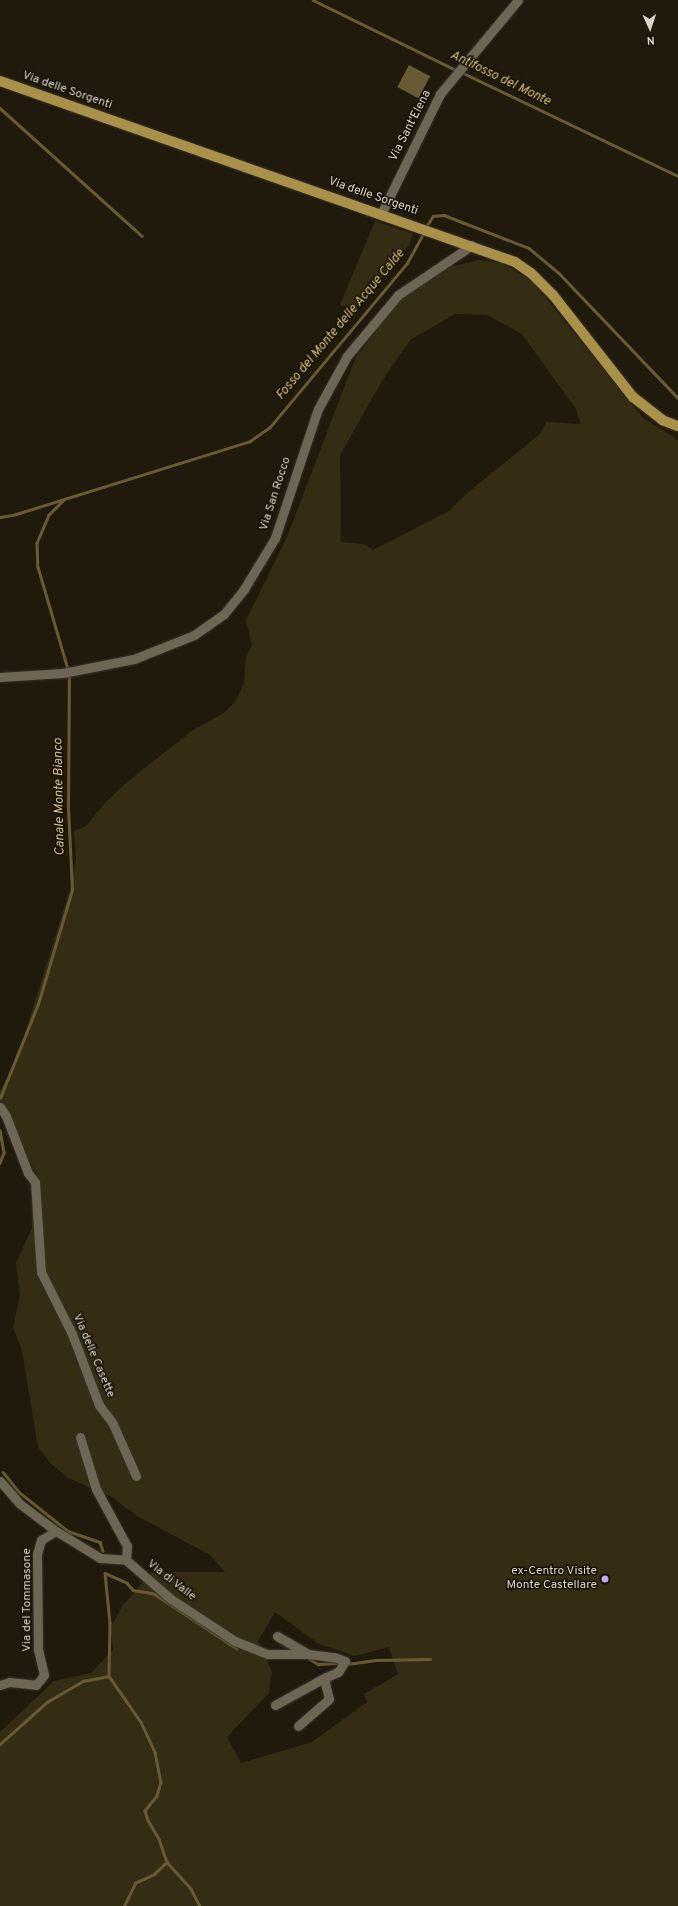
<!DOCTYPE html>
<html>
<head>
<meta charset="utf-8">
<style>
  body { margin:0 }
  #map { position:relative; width:678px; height:1906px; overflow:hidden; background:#201a0c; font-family:Overpass,sans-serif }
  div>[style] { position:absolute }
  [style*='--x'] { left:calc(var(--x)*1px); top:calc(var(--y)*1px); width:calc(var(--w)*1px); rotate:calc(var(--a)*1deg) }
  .green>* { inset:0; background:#352c14 }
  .water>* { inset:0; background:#685a34; transform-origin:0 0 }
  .stream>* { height:2.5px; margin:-1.25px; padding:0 1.25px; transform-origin:1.25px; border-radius:1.25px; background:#685a34 }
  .roads { filter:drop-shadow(0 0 1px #38332d) drop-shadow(0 0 1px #38332d) }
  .minor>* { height:9px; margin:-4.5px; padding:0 4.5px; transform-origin:4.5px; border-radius:4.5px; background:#6d6655 }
  .major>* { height:10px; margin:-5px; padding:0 5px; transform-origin:5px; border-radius:5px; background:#aa914a }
  .dots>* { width:11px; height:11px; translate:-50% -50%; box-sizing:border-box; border:2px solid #171104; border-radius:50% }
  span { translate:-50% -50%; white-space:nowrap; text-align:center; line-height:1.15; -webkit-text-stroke:3px #171104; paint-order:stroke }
  .street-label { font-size:12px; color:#dad6cd }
  .poi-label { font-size:12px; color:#dad6cd }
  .right { translate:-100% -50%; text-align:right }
  .water-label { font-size:13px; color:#d8c07f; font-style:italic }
  .north { position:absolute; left:630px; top:8px; width:40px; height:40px; -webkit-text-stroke:3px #171104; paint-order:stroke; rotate:177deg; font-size:11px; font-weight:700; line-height:16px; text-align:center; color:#dad6cd }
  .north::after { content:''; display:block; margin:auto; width:14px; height:18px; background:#dad6cd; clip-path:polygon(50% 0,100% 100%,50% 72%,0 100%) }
</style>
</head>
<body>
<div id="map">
  <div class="green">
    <div style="clip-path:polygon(375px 221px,413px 234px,409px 245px,355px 309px,340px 305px)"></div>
    <div style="clip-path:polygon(evenodd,479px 260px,502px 263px,532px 281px,643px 418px,678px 440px,678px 1906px,0 1906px,0 1732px,54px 1681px,91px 1673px,113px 1650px,110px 1628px,123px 1605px,152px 1572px,225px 1572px,210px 1555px,137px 1516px,112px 1497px,68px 1478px,50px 1463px,38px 1447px,22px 1351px,13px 1327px,20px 1295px,16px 1263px,32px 1228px,32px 1205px,37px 1177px,11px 1119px,0 1103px,0 1091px,17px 1059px,70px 889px,76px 858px,74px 831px,85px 827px,105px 803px,127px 782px,193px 730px,224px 713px,235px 702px,244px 684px,246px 656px,252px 646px,246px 620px,287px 537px,355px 359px,399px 300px,453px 266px,479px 260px,455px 314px,487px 315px,522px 334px,576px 409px,581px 424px,546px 422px,540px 434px,466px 494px,449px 511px,373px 550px,363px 544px,341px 542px,340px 455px,382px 381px,410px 340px,455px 314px,479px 260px,275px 1612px,319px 1644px,355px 1656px,389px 1647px,398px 1674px,364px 1694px,367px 1702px,312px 1742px,241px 1763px,227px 1737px,269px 1693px,272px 1671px,258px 1641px,275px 1612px)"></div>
  </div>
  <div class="water">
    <div style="left:409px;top:65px;width:24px;height:25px;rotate:28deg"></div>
  </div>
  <div class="stream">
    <div style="--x:313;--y:0;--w:159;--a:26.1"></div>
    <div style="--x:461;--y:72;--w:241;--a:25.6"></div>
    <div style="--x:0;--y:108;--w:191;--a:42"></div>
    <div style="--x:426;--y:227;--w:13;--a:-58"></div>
    <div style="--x:433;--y:216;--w:11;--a:-5"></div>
    <div style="--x:444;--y:215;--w:91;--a:21.2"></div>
    <div style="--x:529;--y:248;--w:40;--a:40"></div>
    <div style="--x:560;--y:274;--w:171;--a:46.4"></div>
    <div style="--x:65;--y:499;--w:23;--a:135"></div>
    <div style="--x:49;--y:515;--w:30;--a:113"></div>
    <div style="--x:37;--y:543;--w:24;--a:88"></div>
    <div style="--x:38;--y:567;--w:106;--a:73.6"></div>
    <div style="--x:0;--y:517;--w:13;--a:-9"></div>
    <div style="--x:13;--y:515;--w:248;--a:-17.3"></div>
    <div style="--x:250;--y:441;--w:24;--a:-35"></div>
    <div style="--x:270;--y:427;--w:214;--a:-50.1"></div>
    <div style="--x:407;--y:263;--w:35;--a:-61"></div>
    <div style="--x:0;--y:1098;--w:101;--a:-68"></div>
    <div style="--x:38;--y:1004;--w:119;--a:-73.4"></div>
    <div style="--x:72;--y:890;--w:83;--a:-92.8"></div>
    <div style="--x:68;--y:807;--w:133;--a:-89.6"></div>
    <div style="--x:0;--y:1130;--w:23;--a:80"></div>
    <div style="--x:4;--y:1153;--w:11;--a:112"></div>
    <div style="--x:3;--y:1472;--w:26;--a:51"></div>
    <div style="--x:19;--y:1492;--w:63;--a:38.5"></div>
    <div style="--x:68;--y:1531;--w:34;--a:19"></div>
    <div style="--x:100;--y:1542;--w:9;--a:72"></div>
    <div style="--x:105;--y:1573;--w:24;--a:24"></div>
    <div style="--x:127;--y:1583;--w:9;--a:49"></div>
    <div style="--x:133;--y:1590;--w:20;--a:9"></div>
    <div style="--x:153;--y:1593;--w:100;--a:33.5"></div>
    <div style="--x:105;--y:1573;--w:50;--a:84.3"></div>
    <div style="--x:110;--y:1623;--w:53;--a:91.1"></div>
    <div style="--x:308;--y:1658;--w:12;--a:31"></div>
    <div style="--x:318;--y:1664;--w:19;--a:-3"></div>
    <div style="--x:347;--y:1664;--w:29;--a:-8"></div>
    <div style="--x:376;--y:1660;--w:54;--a:-1.1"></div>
    <div style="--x:109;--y:1676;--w:56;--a:55.2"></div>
    <div style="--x:141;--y:1722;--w:33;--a:65"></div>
    <div style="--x:155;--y:1752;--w:31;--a:79"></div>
    <div style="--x:161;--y:1782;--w:15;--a:106"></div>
    <div style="--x:157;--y:1796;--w:19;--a:129"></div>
    <div style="--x:145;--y:1811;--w:9;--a:72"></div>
    <div style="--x:148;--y:1820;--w:22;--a:60"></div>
    <div style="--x:159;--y:1839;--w:24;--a:71"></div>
    <div style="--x:167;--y:1862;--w:36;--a:48"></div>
    <div style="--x:191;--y:1889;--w:19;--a:62"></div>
    <div style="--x:0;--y:1744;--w:63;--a:-41.8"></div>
    <div style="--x:47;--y:1702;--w:42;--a:-30.3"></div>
    <div style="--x:83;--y:1681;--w:26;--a:-11"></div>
    <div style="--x:124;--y:1906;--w:25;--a:-64"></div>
    <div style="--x:135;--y:1883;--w:21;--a:-25"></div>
    <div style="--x:154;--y:1874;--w:18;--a:-43"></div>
  </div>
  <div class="roads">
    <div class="minor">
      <div style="--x:381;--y:214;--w:134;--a:-63.8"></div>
      <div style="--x:440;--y:94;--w:122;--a:-50.3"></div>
      <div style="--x:0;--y:677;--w:63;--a:-3.6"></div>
      <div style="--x:63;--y:673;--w:72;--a:-11.2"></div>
      <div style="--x:134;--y:659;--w:65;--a:-21.8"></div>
      <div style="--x:194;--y:635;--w:37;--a:-35"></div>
      <div style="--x:224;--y:614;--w:32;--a:-51"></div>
      <div style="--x:244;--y:589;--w:60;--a:-58.7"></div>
      <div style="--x:275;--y:538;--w:136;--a:-71.6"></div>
      <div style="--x:318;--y:409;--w:60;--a:-61.3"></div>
      <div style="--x:347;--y:356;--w:80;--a:-50.1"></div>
      <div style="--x:398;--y:295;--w:89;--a:-34"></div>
      <div style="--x:0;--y:1107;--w:11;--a:56"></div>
      <div style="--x:6;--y:1116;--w:61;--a:68.9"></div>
      <div style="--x:28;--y:1173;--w:11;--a:52"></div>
      <div style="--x:35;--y:1182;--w:90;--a:86.2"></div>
      <div style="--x:41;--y:1272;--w:69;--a:63.4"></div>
      <div style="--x:72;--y:1334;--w:76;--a:69.2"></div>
      <div style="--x:99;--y:1405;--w:21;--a:53"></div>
      <div style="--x:112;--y:1422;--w:59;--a:66"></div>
      <div style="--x:80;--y:1437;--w:54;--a:72.9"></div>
      <div style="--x:96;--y:1489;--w:65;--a:61.5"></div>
      <div style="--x:127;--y:1546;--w:14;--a:94"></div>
      <div style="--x:0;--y:1481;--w:30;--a:49"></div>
      <div style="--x:20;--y:1504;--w:45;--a:36.9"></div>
      <div style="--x:56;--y:1531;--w:52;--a:31.5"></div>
      <div style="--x:100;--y:1558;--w:26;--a:4"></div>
      <div style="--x:126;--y:1560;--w:60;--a:40.9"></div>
      <div style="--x:171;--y:1599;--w:77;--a:33.3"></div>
      <div style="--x:235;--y:1641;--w:35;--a:22"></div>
      <div style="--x:268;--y:1654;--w:40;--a:0"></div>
      <div style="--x:308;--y:1654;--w:26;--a:7"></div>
      <div style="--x:334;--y:1657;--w:12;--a:20"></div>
      <div style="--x:345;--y:1661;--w:13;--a:122"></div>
      <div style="--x:338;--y:1672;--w:13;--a:157"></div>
      <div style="--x:326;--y:1677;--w:6;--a:99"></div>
      <div style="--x:325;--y:1683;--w:16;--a:76"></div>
      <div style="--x:329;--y:1699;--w:41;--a:138.9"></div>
      <div style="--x:277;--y:1636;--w:34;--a:30"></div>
      <div style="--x:0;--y:1685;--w:9;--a:-18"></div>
      <div style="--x:9;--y:1682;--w:27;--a:6"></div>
      <div style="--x:36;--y:1685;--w:13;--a:-51"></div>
      <div style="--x:44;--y:1675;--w:27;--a:-103"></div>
      <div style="--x:38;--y:1649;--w:95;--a:-90.6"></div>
      <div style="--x:37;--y:1554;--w:15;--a:-74"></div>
      <div style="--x:41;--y:1540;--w:17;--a:-31"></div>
      <div style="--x:275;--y:1705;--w:58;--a:-28.8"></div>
    </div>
    <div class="major">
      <div style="--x:0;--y:81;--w:546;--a:19.36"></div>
      <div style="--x:515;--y:262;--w:19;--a:35"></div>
      <div style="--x:531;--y:273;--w:31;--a:45"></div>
      <div style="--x:553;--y:295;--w:130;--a:51.9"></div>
      <div style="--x:633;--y:397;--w:37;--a:38"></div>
      <div style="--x:662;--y:420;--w:17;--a:21"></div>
    </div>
  </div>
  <div class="dots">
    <div style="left:605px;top:1579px;background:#c2a8f3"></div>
  </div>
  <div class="street-label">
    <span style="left:67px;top:91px;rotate:19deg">Via delle Sorgenti</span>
    <span style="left:411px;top:126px;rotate:-63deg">Via Sant'Elena</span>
    <span style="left:373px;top:197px;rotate:19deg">Via delle Sorgenti</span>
    <span style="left:276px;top:494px;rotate:-72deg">Via San Rocco</span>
    <span style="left:93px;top:1356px;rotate:67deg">Via delle Casette</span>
    <span style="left:171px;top:1581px;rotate:38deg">Via di Valle</span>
    <span style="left:28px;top:1600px;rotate:-90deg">Via del Tommasone</span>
  </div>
  <div class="poi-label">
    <span class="right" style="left:597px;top:1579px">ex-Centro Visite<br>Monte Castellare</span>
  </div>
  <div class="water-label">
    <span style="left:500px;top:79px;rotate:26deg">Antifosso del Monte</span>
    <span style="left:341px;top:325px;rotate:-50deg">Fosso del Monte delle Acque Calde</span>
    <span style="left:60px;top:797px;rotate:-91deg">Canale Monte Bianco</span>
  </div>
  <div class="north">N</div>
</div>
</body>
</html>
